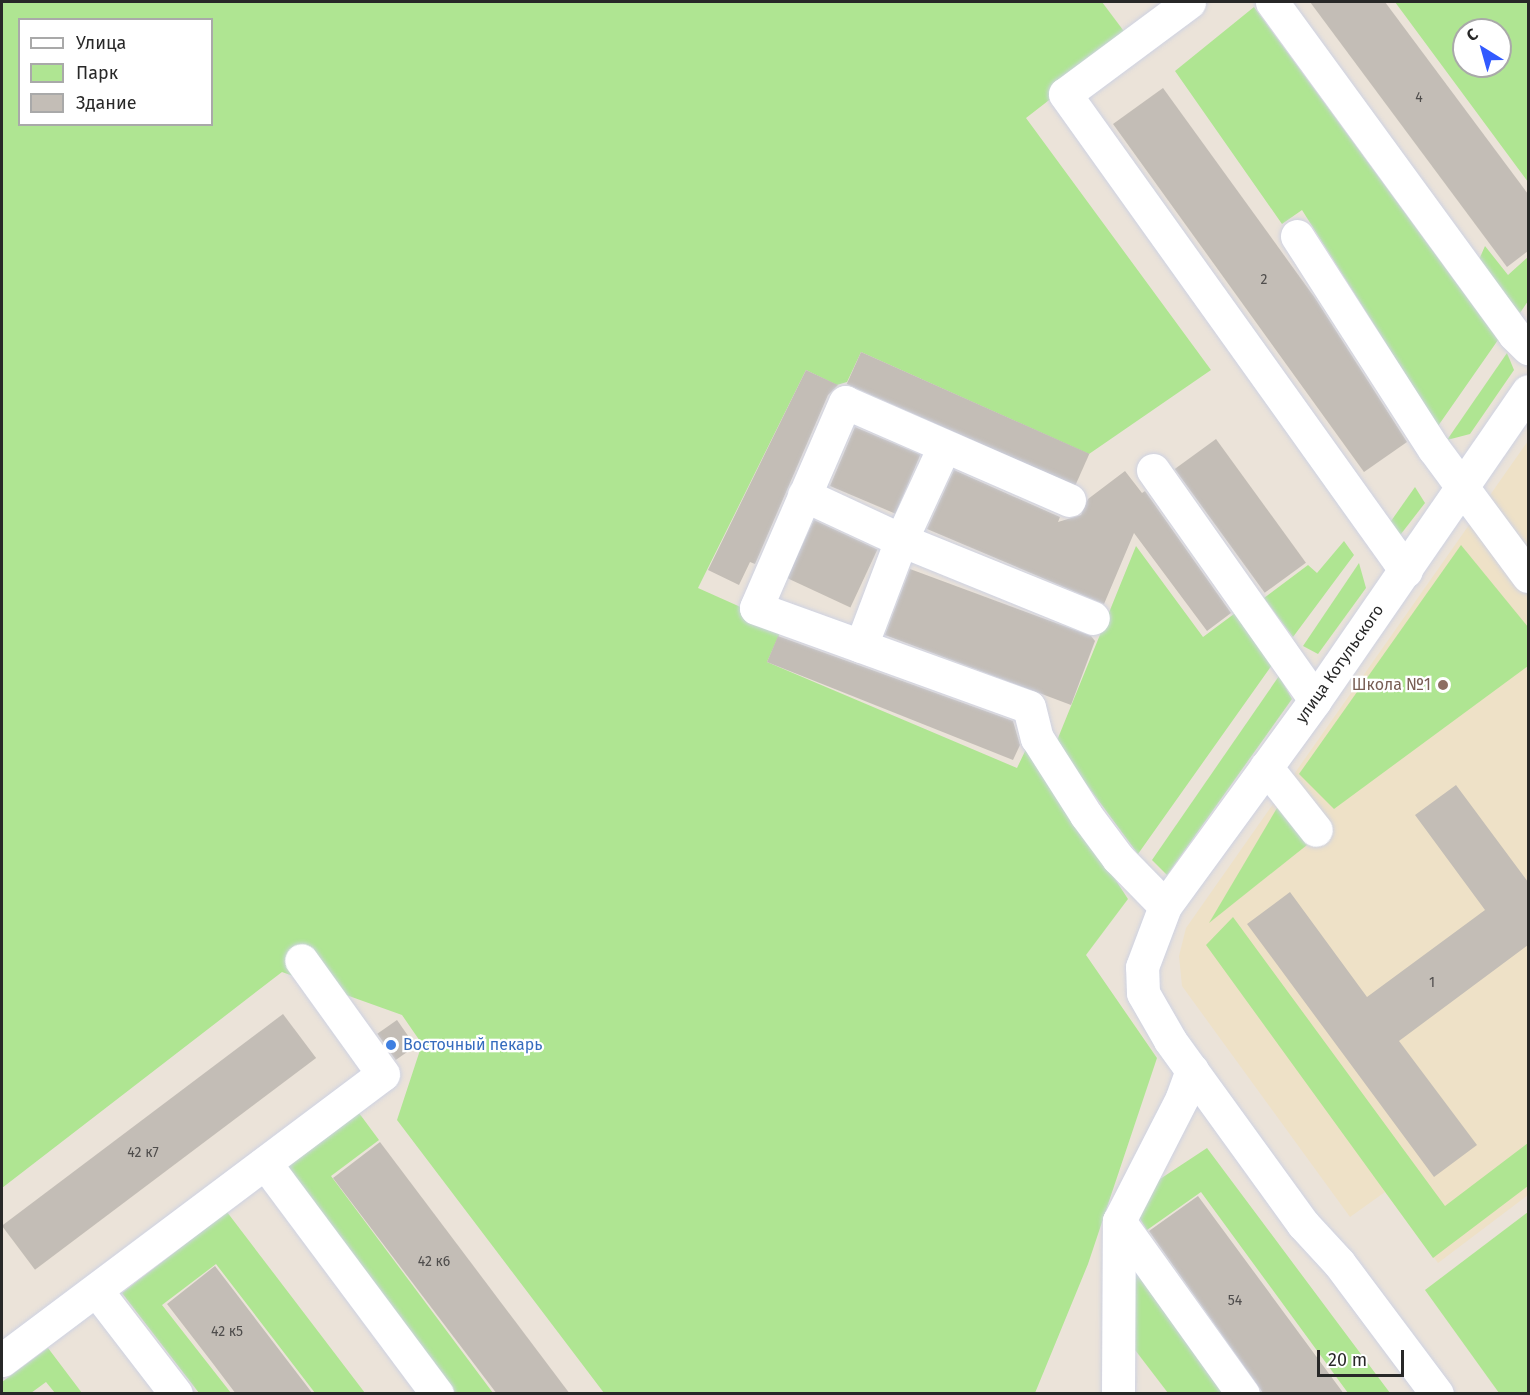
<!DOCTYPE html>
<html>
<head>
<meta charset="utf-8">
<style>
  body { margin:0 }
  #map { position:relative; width:1530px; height:1395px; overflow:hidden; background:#ebe3d9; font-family:"Fira Sans",sans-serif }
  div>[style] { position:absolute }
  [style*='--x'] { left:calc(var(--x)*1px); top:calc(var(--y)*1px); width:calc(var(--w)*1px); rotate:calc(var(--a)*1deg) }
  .education>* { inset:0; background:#eee1c7 }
  .green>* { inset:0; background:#afe592 }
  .building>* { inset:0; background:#c3bdb6; transform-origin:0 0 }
  .roads { filter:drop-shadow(0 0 2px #ced2e2) drop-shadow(0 0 2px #ced2e2) }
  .minor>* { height:33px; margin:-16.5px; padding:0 16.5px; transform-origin:16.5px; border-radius:16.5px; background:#fff }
  .dots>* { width:16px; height:16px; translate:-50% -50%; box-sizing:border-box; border:3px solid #fff; border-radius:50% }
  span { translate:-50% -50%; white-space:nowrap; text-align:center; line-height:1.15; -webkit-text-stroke:4.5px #fff; paint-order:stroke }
  .number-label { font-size:14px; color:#4f4d4c }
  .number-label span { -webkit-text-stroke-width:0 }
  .street-label { font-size:16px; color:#282828 }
  .education-label { font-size:16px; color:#785e54 }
  .right { translate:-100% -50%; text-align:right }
  .shop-label { font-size:16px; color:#366cbe }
  .left { translate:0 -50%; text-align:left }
  .frame { position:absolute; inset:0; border:3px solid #282828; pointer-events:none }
  .legend { position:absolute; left:18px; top:18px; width:195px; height:108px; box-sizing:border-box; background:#fff; border:2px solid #a9a9a9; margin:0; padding:8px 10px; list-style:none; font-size:18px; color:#282828 }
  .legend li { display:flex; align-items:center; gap:12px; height:30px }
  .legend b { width:30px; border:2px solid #a9a9a9 }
  .north { position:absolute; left:1452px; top:18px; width:60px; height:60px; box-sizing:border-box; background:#fff; border:2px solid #a9a9a9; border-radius:50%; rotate:323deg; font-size:16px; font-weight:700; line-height:24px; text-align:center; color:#282828 }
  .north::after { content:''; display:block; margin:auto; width:21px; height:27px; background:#325aff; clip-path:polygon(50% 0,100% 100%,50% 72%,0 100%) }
  .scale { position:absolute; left:1317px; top:1350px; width:87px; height:27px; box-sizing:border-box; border:3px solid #282828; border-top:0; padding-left:8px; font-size:18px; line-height:21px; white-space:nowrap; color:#282828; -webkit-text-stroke:4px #fff; paint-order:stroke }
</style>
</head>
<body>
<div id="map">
  <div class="education">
    <div style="clip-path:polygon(1528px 441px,1528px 1195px,1438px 1263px,1385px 1192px,1350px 1217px,1182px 986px,1179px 956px,1186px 928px)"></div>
  </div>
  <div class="green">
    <div style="clip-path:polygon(evenodd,2px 2px,1102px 2px,1129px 38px,1026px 118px,1211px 370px,1089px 454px,861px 352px,847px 382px,837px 385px,806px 370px,698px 588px,783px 626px,767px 662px,1017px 768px,1028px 745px,1128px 899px,1086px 955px,1157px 1058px,1088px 1264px,1035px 1393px,604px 1393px,397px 1120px,422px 1044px,402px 1015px,282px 972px,2px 1188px,2px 2px,20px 20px,212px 20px,212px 124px,20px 124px,20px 20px)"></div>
    <div style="clip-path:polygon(evenodd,1395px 2px,1528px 2px,1528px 182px,1395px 2px,1464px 30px,1500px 30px,1500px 66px,1464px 66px,1464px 30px)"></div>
    <div style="clip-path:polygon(1254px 7px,1498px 340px,1438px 426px,1302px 210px,1282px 224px,1175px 71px)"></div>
    <div style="clip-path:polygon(1485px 246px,1508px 275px,1528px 257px,1528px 301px,1520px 313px,1478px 262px)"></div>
    <div style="clip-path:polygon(1507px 353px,1514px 370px,1470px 434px,1447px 440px)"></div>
    <div style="clip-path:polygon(1415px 487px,1425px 503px,1394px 543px,1384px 531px)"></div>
    <div style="clip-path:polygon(1344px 541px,1354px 555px,1293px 637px,1264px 598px,1308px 565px,1317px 573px)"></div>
    <div style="clip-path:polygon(1461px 545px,1528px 627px,1528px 666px,1334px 809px,1299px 774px)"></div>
    <div style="clip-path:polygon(1136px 546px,1203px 637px,1238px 611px,1272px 665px,1138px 854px,1056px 743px)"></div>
    <div style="clip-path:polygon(1359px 563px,1366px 588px,1318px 654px,1303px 646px)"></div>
    <div style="clip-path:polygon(1279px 676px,1292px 699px,1167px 875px,1152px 860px)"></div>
    <div style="clip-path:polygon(1277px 808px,1307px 845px,1209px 923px)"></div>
    <div style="clip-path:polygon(1233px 917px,1445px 1206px,1528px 1143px,1528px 1186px,1433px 1258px,1206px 945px)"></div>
    <div style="clip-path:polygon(359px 1113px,379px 1140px,331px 1176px,493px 1393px,455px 1393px,286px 1168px)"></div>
    <div style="clip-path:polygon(1207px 1148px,1390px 1393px,1348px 1393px,1201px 1192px,1147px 1230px,1139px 1217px,1157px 1181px)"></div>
    <div style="clip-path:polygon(227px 1212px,365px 1393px,315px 1393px,216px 1264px,162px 1305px,231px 1393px,199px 1393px,122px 1293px)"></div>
    <div style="clip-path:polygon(1528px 1212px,1528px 1393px,1499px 1393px,1425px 1290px)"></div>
    <div style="clip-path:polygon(1127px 1260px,1226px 1393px,1168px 1393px,1132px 1346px)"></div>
    <div style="clip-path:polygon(48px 1348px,82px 1393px,55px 1393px,46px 1382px,31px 1393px,2px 1393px,2px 1382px)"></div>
  </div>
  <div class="building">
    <div style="clip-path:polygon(1310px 2px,1385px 2px,1528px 194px,1528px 251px,1507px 267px)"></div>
    <div style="clip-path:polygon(1163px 88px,1315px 298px,1407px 442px,1364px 472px,1113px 124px)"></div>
    <div style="left:861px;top:352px;width:250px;height:35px;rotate:24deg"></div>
    <div style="clip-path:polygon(806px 370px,838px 385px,828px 395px,755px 564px,750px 562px,739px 585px,708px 570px)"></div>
    <div style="left:855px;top:427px;width:71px;height:64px;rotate:23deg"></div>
    <div style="left:1216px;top:439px;width:153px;height:51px;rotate:54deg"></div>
    <div style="clip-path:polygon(954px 470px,1060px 517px,1058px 522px,1081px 515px,1088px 499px,1125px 471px,1142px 493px,1145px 491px,1231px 613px,1207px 631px,1134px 533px,1104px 604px,927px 529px)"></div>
    <div style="left:814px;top:520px;width:70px;height:64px;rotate:25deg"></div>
    <div style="clip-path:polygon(910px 569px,1091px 636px,1095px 641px,1071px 705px,885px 635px)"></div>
    <div style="clip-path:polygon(778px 636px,1013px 721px,1020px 745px,1013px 760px,767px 662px)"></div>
    <div style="clip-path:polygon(1456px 785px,1528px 882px,1528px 945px,1399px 1041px,1477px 1145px,1434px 1177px,1247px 924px,1290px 892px,1367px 997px,1485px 910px,1415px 815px)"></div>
    <div style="left:283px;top:1014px;width:55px;height:352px;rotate:53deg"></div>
    <div style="left:397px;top:1020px;width:32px;height:24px;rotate:55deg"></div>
    <div style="clip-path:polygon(380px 1142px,570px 1394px,497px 1394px,333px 1178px)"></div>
    <div style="clip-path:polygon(1198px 1196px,1344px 1394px,1263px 1394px,1261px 1390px,1149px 1231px)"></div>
    <div style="clip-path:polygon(215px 1266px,313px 1394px,236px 1394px,211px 1361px,167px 1304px)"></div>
  </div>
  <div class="roads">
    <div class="minor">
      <div style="--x:1189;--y:2;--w:154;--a:143.4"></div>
      <div style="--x:1065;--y:94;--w:586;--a:54.44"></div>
      <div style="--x:1272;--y:2;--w:411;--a:53.9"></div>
      <div style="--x:1514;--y:334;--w:20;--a:45"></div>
      <div style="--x:1297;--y:236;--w:253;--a:57.3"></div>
      <div style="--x:1434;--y:449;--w:158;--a:53.5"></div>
      <div style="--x:1153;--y:470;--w:281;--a:54.8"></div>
      <div style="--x:804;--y:495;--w:107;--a:24.9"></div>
      <div style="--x:901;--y:540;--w:207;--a:22.1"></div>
      <div style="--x:1069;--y:500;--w:244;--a:-156.4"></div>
      <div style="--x:845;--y:402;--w:224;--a:113.4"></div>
      <div style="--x:756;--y:608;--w:290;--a:19.9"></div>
      <div style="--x:1029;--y:707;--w:32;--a:76"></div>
      <div style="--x:1037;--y:738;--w:91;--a:57.5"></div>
      <div style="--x:1086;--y:815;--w:54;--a:53.3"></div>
      <div style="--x:1118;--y:858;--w:67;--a:45.6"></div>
      <div style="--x:861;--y:646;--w:113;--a:-69.3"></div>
      <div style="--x:901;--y:540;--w:100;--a:-65.2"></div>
      <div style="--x:1266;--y:767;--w:80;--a:51.6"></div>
      <div style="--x:1192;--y:1070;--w:30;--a:110"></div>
      <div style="--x:1182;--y:1098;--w:138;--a:117.1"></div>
      <div style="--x:1119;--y:1221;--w:213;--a:54.4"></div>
      <div style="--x:265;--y:1163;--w:288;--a:53.3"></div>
      <div style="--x:96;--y:1290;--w:131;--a:52.4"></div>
      <div style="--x:2;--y:1360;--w:476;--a:-36.9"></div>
      <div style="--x:383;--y:1074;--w:140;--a:-125.7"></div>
      <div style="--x:1118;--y:1394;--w:173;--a:-89.7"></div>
      <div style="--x:1437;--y:1394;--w:164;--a:-126.8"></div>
      <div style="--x:1339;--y:1263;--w:53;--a:-132.7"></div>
      <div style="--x:1303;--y:1224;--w:227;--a:-125.9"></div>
      <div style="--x:1170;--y:1040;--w:54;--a:-119.9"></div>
      <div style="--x:1143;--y:993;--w:26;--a:-92"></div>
      <div style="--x:1142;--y:967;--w:65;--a:-69.3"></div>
      <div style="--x:1165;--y:906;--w:255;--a:-53.9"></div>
      <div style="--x:1315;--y:700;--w:375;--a:-55.4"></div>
    </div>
  </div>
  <div class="dots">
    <div style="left:1443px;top:685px;background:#8d6e63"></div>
    <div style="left:391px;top:1045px;background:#3f7fe0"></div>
  </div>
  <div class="number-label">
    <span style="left:1419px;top:98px">4</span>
    <span style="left:1264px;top:280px">2</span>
    <span style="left:1432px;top:983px">1</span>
    <span style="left:143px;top:1153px">42 к7</span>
    <span style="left:434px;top:1262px">42 к6</span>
    <span style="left:1235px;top:1301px">54</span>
    <span style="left:227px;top:1332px">42 к5</span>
  </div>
  <div class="street-label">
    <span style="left:1340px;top:664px;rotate:-55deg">улица Котульского</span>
  </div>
  <div class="education-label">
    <span class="right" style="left:1431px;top:685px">Школа №1</span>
  </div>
  <div class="shop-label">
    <span class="left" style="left:403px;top:1045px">Восточный пекарь</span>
  </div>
  <div class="frame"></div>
  <ul class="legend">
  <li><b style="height:8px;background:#fff"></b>Улица</li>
  <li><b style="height:16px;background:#afe592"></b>Парк</li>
  <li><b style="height:16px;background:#c3bdb6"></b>Здание</li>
  </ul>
  <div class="north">С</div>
  <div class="scale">20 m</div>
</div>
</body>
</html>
